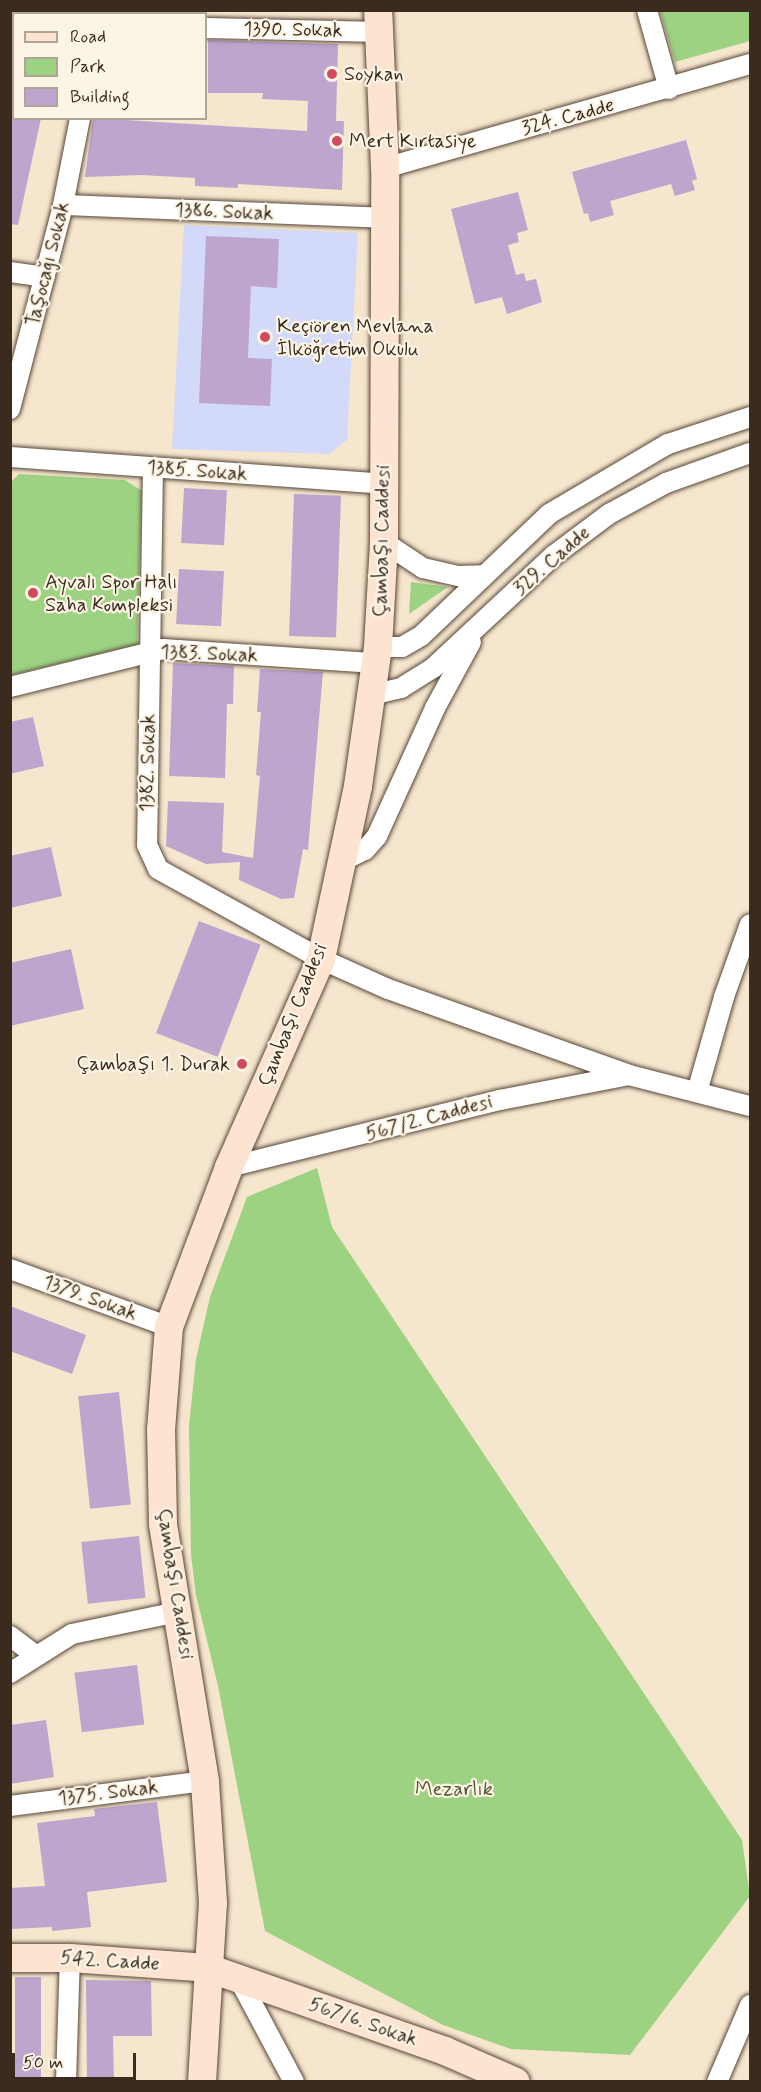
<!DOCTYPE html>
<html>
<head>
<meta charset="utf-8">
<style>
  body { margin:0 }
  #map { position:relative; width:761px; height:2092px; overflow:hidden; background:#f6e6cd; font-family:Mynerve,sans-serif }
  div>[style] { position:absolute }
  [style*='--x'] { left:calc(var(--x)*1px); top:calc(var(--y)*1px); width:calc(var(--w)*1px); rotate:calc(var(--a)*1deg) }
  .built>* { inset:0; background:#d3d9f9 }
  .green>* { inset:0; background:#9dd283 }
  .building>* { inset:0; background:#bda5ce; transform-origin:0 0 }
  .roads { filter:drop-shadow(0 0 2px #574638) drop-shadow(0 0 2px #574638) }
  .street>* { height:20px; margin:-10px; padding:0 10px; transform-origin:10px; border-radius:10px; background:#fff }
  .secondary>* { height:28px; margin:-14px; padding:0 14px; transform-origin:14px; border-radius:14px; background:#fde4d1 }
  .dots>* { width:16px; height:16px; translate:-50% -50%; box-sizing:border-box; border:3px solid #fcf5e5; border-radius:50% }
  span { translate:-50% -50%; white-space:nowrap; text-align:center; line-height:1.15; -webkit-text-stroke:4.5px #fcf5e5; paint-order:stroke }
  .street-label { font-size:20px; color:#3b2a1e }
  .poi-label { font-size:20px; color:#3b2a1e }
  .left { translate:0 -50%; text-align:left }
  .right { translate:-100% -50%; text-align:right }
  .park-label { font-size:20px; color:#545437 }
  .frame { position:absolute; inset:0; border:12px solid #3b2a1e; pointer-events:none }
  .legend { position:absolute; left:12px; top:12px; width:195px; height:108px; box-sizing:border-box; background:#fcf5e5; border:2px solid #afa495; margin:0; padding:8px 10px; list-style:none; font-size:18px; color:#3b2a1e }
  .legend li { display:flex; align-items:center; gap:12px; height:30px }
  .legend b { width:30px; border:2px solid #afa495 }
  .scale { position:absolute; left:12px; top:2053px; width:124px; height:27px; box-sizing:border-box; border:3px solid #3b2a1e; border-top:0; padding-left:8px; font-size:18px; line-height:21px; white-space:nowrap; color:#3b2a1e; -webkit-text-stroke:4px #fcf5e5; paint-order:stroke }
</style>
</head>
<body>
<div id="map">
  <div class="built">
    <div style="clip-path:polygon(184px 225px,358px 233px,347px 440px,329px 454px,172px 449px)"></div>
  </div>
  <div class="green">
    <div style="clip-path:polygon(11px 10px,75px 11px,14px 14px,13px 95px)"></div>
    <div style="clip-path:polygon(660px 11px,750px 11px,750px 41px,675px 62px)"></div>
    <div style="clip-path:polygon(19px 474px,125px 480px,142px 491px,137px 645px,11px 675px,10px 483px)"></div>
    <div style="clip-path:polygon(411px 582px,448px 587px,409px 614px)"></div>
    <div style="clip-path:polygon(317px 1168px,332px 1227px,742px 1840px,750px 1896px,630px 2055px,511px 2049px,443px 2025px,265px 1931px,218px 1686px,196px 1595px,191px 1555px,189px 1425px,196px 1359px,210px 1297px,247px 1197px)"></div>
  </div>
  <div class="building">
    <div style="clip-path:polygon(208px 40px,338px 44px,336px 121px,344px 121px,342px 190px,238px 184px,238px 188px,195px 186px,195px 178px,141px 175px,85px 177px,93px 118px,307px 131px,308px 101px,262px 99px,263px 93px,208px 93px)"></div>
    <div style="clip-path:polygon(10px 118px,41px 118px,18px 225px,10px 224px)"></div>
    <div style="clip-path:polygon(686px 140px,697px 179px,692px 181px,695px 190px,675px 196px,671px 184px,610px 201px,614px 215px,590px 222px,588px 213px,584px 214px,572px 172px)"></div>
    <div style="clip-path:polygon(518px 192px,528px 230px,517px 233px,519px 242px,508px 245px,516px 275px,524px 273px,526px 281px,536px 279px,542px 302px,507px 314px,502px 297px,475px 304px,451px 209px)"></div>
    <div style="clip-path:polygon(206px 236px,279px 239px,277px 288px,251px 286px,248px 358px,272px 359px,270px 406px,199px 403px)"></div>
    <div style="left:184px;top:488px;width:43px;height:55px;rotate:3deg"></div>
    <div style="left:294px;top:494px;width:47px;height:142px;rotate:2deg"></div>
    <div style="left:179px;top:569px;width:45px;height:55px;rotate:3deg"></div>
    <div style="clip-path:polygon(173px 663px,234px 666px,233px 704px,227px 704px,225px 778px,169px 776px)"></div>
    <div style="clip-path:polygon(260px 669px,323px 672px,308px 850px,303px 849px,294px 898px,281px 899px,239px 880px,240px 862px,206px 864px,166px 846px,168px 801px,224px 803px,222px 852px,253px 858px,260px 776px,256px 775px,261px 712px,257px 712px)"></div>
    <div style="clip-path:polygon(33px 717px,44px 766px,10px 774px,10px 722px)"></div>
    <div style="clip-path:polygon(51px 847px,62px 896px,10px 908px,10px 856px)"></div>
    <div style="left:199px;top:921px;width:66px;height:120px;rotate:21deg"></div>
    <div style="clip-path:polygon(71px 949px,84px 1009px,10px 1026px,10px 963px)"></div>
    <div style="clip-path:polygon(10px 1306px,86px 1335px,72px 1374px,10px 1351px)"></div>
    <div style="left:119px;top:1392px;width:113px;height:41px;rotate:84deg"></div>
    <div style="left:139px;top:1536px;width:62px;height:58px;rotate:84deg"></div>
    <div style="left:137px;top:1665px;width:60px;height:63px;rotate:83deg"></div>
    <div style="clip-path:polygon(46px 1720px,54px 1777px,10px 1784px,10px 1725px)"></div>
    <div style="clip-path:polygon(157px 1802px,167px 1882px,87px 1892px,91px 1927px,52px 1931px,52px 1927px,10px 1929px,10px 1888px,45px 1886px,37px 1823px,95px 1816px,94px 1809px)"></div>
    <div style="left:15px;top:1977px;width:26px;height:105px"></div>
    <div style="clip-path:polygon(86px 1980px,151px 1981px,152px 2036px,113px 2036px,114px 2082px,87px 2082px)"></div>
  </div>
  <div class="roads">
    <div class="street">
      <div style="--x:647;--y:10;--w:82;--a:74.4"></div>
      <div style="--x:99;--y:14;--w:4;--a:-76"></div>
      <div style="--x:206;--y:28;--w:174;--a:1.3"></div>
      <div style="--x:385;--y:168;--w:380;--a:-15.9"></div>
      <div style="--x:63;--y:205;--w:322;--a:2.3"></div>
      <div style="--x:10;--y:272;--w:35;--a:8"></div>
      <div style="--x:10;--y:409;--w:211;--a:-75.4"></div>
      <div style="--x:63;--y:205;--w:89;--a:-78.9"></div>
      <div style="--x:10;--y:457;--w:375;--a:4.1"></div>
      <div style="--x:153;--y:468;--w:377;--a:90.9"></div>
      <div style="--x:147;--y:845;--w:26;--a:65"></div>
      <div style="--x:158;--y:869;--w:186;--a:28.9"></div>
      <div style="--x:321;--y:959;--w:73;--a:24.1"></div>
      <div style="--x:388;--y:989;--w:256;--a:19.6"></div>
      <div style="--x:629;--y:1075;--w:125;--a:14.4"></div>
      <div style="--x:384;--y:542;--w:47;--a:33.7"></div>
      <div style="--x:423;--y:568;--w:37;--a:13"></div>
      <div style="--x:459;--y:576;--w:25;--a:-2"></div>
      <div style="--x:378;--y:647;--w:24;--a:0"></div>
      <div style="--x:402;--y:647;--w:22;--a:-30"></div>
      <div style="--x:421;--y:636;--w:177;--a:-43.6"></div>
      <div style="--x:549;--y:514;--w:138;--a:-30.5"></div>
      <div style="--x:668;--y:444;--w:86;--a:-18.2"></div>
      <div style="--x:10;--y:687;--w:158;--a:-13.9"></div>
      <div style="--x:163;--y:649;--w:213;--a:3.8"></div>
      <div style="--x:371;--y:695;--w:31;--a:-13"></div>
      <div style="--x:401;--y:688;--w:38;--a:-32"></div>
      <div style="--x:433;--y:668;--w:164;--a:-43"></div>
      <div style="--x:553;--y:556;--w:70;--a:-36.9"></div>
      <div style="--x:609;--y:514;--w:65;--a:-28.5"></div>
      <div style="--x:666;--y:483;--w:89;--a:-19.7"></div>
      <div style="--x:342;--y:861;--w:25;--a:-26"></div>
      <div style="--x:365;--y:850;--w:18;--a:-49"></div>
      <div style="--x:377;--y:836;--w:141;--a:-65.6"></div>
      <div style="--x:435;--y:708;--w:75;--a:-61.4"></div>
      <div style="--x:697;--y:1092;--w:99;--a:-74.1"></div>
      <div style="--x:724;--y:997;--w:77;--a:-70.4"></div>
      <div style="--x:229;--y:1167;--w:279;--a:-13.9"></div>
      <div style="--x:500;--y:1100;--w:131;--a:-11"></div>
      <div style="--x:10;--y:1269;--w:169;--a:20"></div>
      <div style="--x:10;--y:1636;--w:31;--a:37"></div>
      <div style="--x:10;--y:1673;--w:73;--a:-32.2"></div>
      <div style="--x:72;--y:1634;--w:107;--a:-11.8"></div>
      <div style="--x:10;--y:1806;--w:197;--a:-7.3"></div>
      <div style="--x:239;--y:1979;--w:117;--a:61.9"></div>
      <div style="--x:66;--y:2082;--w:124;--a:-88.2"></div>
      <div style="--x:717;--y:2082;--w:84;--a:-66.8"></div>
    </div>
    <div class="secondary">
      <div style="--x:10;--y:1958;--w:60;--a:0"></div>
      <div style="--x:70;--y:1958;--w:138;--a:4.1"></div>
      <div style="--x:208;--y:1968;--w:251;--a:19.3"></div>
      <div style="--x:445;--y:2051;--w:77;--a:23.6"></div>
      <div style="--x:202;--y:2082;--w:179;--a:-86.5"></div>
      <div style="--x:213;--y:1903;--w:122;--a:-93.8"></div>
      <div style="--x:205;--y:1781;--w:260;--a:-99.3"></div>
      <div style="--x:163;--y:1524;--w:94;--a:-91.2"></div>
      <div style="--x:161;--y:1430;--w:103;--a:-85.6"></div>
      <div style="--x:169;--y:1327;--w:171;--a:-69.4"></div>
      <div style="--x:229;--y:1167;--w:227;--a:-66.1"></div>
      <div style="--x:321;--y:959;--w:177;--a:-77.9"></div>
      <div style="--x:358;--y:786;--w:140;--a:-81.8"></div>
      <div style="--x:378;--y:647;--w:105;--a:-86.7"></div>
      <div style="--x:384;--y:542;--w:374;--a:-89.8"></div>
      <div style="--x:385;--y:168;--w:158;--a:-92.5"></div>
    </div>
  </div>
  <div class="dots">
    <div style="left:332px;top:74px;background:#d1495b"></div>
    <div style="left:337px;top:141px;background:#d1495b"></div>
    <div style="left:265px;top:337px;background:#d1495b"></div>
    <div style="left:33px;top:593px;background:#d1495b"></div>
    <div style="left:242px;top:1064px;background:#d1495b"></div>
  </div>
  <div class="street-label">
    <span style="left:293px;top:30px;rotate:1deg">1390. Sokak</span>
    <span style="left:568px;top:117px;rotate:-15deg">324. Cadde</span>
    <span style="left:224px;top:212px;rotate:2deg">1386. Sokak</span>
    <span style="left:48px;top:264px;rotate:-76deg">Taşocağı Sokak</span>
    <span style="left:197px;top:471px;rotate:4deg">1385. Sokak</span>
    <span style="left:382px;top:541px;rotate:-89deg">Çambaşı Caddesi</span>
    <span style="left:552px;top:561px;rotate:-41deg">329. Cadde</span>
    <span style="left:209px;top:654px;rotate:2deg">1383. Sokak</span>
    <span style="left:148px;top:763px;rotate:-89deg">1382. Sokak</span>
    <span style="left:293px;top:1015px;rotate:-68deg">Çambaşı Caddesi</span>
    <span style="left:429px;top:1118px;rotate:-15deg">567/2. Caddesi</span>
    <span style="left:90px;top:1298px;rotate:20deg">1379. Sokak</span>
    <span style="left:175px;top:1584px;rotate:81deg">Çambaşı Caddesi</span>
    <span style="left:108px;top:1793px;rotate:-7deg">1375. Sokak</span>
    <span style="left:110px;top:1961px;rotate:4deg">542. Cadde</span>
    <span style="left:363px;top:2022px;rotate:19deg">567/6. Sokak</span>
  </div>
  <div class="poi-label">
    <span class="left" style="left:344px;top:74px">Soykan</span>
    <span class="left" style="left:349px;top:141px">Mert Kırtasiye</span>
    <span class="left" style="left:277px;top:338px">Keçiören Mevlana<br>İlköğretim Okulu</span>
    <span class="left" style="left:45px;top:594px">Ayvalı Spor Halı<br>Saha Kompleksi</span>
    <span class="right" style="left:230px;top:1064px">Çambaşı 1. Durak</span>
  </div>
  <div class="park-label">
    <span style="left:454px;top:1789px">Mezarlık</span>
  </div>
  <div class="frame"></div>
  <ul class="legend">
  <li><b style="height:8px;background:#fde4d1"></b>Road</li>
  <li><b style="height:16px;background:#9dd283"></b>Park</li>
  <li><b style="height:16px;background:#bda5ce"></b>Building</li>
  </ul>
  <div class="scale">50 m</div>
</div>
</body>
</html>
